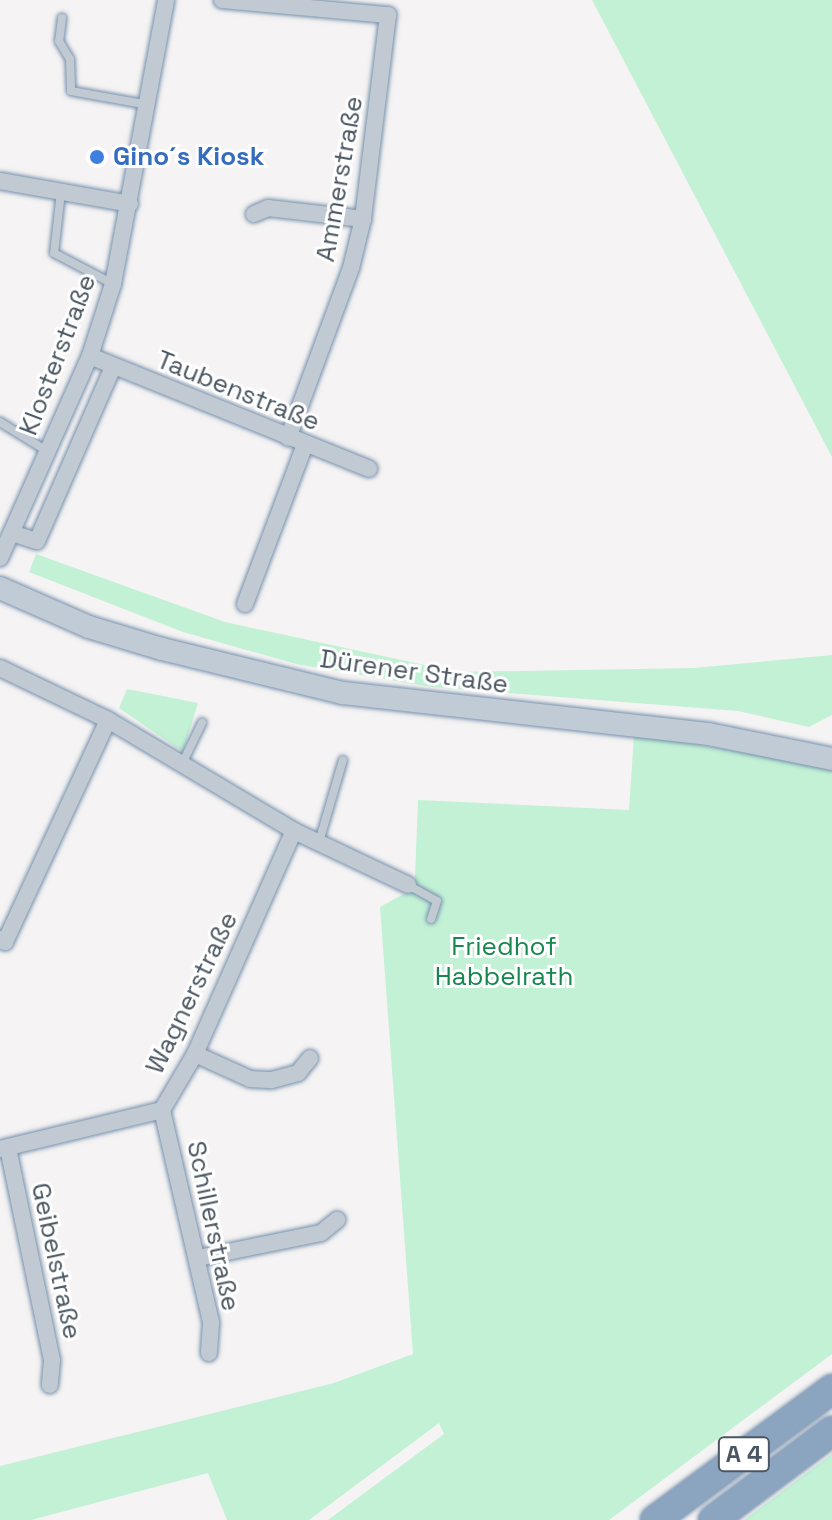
<!DOCTYPE html>
<html>
<head>
<meta charset="utf-8">
<style>
  body { margin:0 }
  #map { position:relative; width:832px; height:1520px; overflow:hidden; background:#f5f3f3; font-family:"Space Grotesk",sans-serif }
  div>[style] { position:absolute }
  [style*='--x'] { left:calc(var(--x)*1px); top:calc(var(--y)*1px); width:calc(var(--w)*1px); rotate:calc(var(--a)*1deg) }
  .green>* { inset:0; background:#c3f1d5 }
  .roads { filter:drop-shadow(0 0 2px #7690ad) drop-shadow(0 0 2px #7690ad) }
  .service>* { height:8px; margin:-4px; padding:0 4px; transform-origin:4px; border-radius:4px; background:#c1cad2 }
  .minor>* { height:16px; margin:-8px; padding:0 8px; transform-origin:8px; border-radius:8px; background:#c1cad2 }
  .secondary>* { height:22px; margin:-11px; padding:0 11px; transform-origin:11px; border-radius:11px; background:#c1cbd6 }
  .motorway>* { height:28px; margin:-14px; padding:0 14px; transform-origin:14px; border-radius:14px; background:#8ba5c1 }
  .dots>* { width:22px; height:22px; translate:-50% -50%; box-sizing:border-box; border:4px solid #fff; border-radius:50% }
  span { translate:-50% -50%; white-space:nowrap; text-align:center; line-height:1.15; -webkit-text-stroke:6px #fff; paint-order:stroke }
  .shield-label span { padding:2px 6px; background:#fff; border:2px solid; border-radius:6px; -webkit-text-stroke-width:0 }
  .shield-label { font-size:24px; color:#4a5661; font-weight:700 }
  .shop-label { font-size:26px; color:#366cbe; font-weight:700 }
  .left { translate:0 -50%; text-align:left }
  .street-label { font-size:26px; color:#4a5661 }
  .park-label { font-size:26px; color:#17864f }
</style>
</head>
<body>
<div id="map">
  <div class="green">
    <div style="clip-path:polygon(592px 0,832px 0,832px 457px)"></div>
    <div style="clip-path:polygon(36px 554px,225px 622px,457px 672px,694px 668px,832px 655px,832px 715px,809px 727px,738px 711px,432px 687px,296px 664px,183px 632px,29px 572px)"></div>
    <div style="clip-path:polygon(127px 689px,198px 703px,183px 752px,119px 708px)"></div>
    <div style="clip-path:polygon(634px 735px,832px 766px,832px 1354px,609px 1520px,328px 1520px,444px 1434px,439px 1423px,309px 1520px,227px 1520px,208px 1473px,31px 1520px,0 1520px,0 1466px,334px 1383px,413px 1354px,380px 907px,409px 891px,415px 877px,418px 800px,629px 810px)"></div>
    <div style="clip-path:polygon(832px 1454px,832px 1520px,744px 1520px,793px 1483px)"></div>
  </div>
  <div class="roads">
    <div class="service">
      <div style="--x:62;--y:18;--w:23;--a:97"></div>
      <div style="--x:59;--y:41;--w:21;--a:59"></div>
      <div style="--x:70;--y:59;--w:32;--a:88"></div>
      <div style="--x:71;--y:91;--w:79;--a:10.2"></div>
      <div style="--x:61;--y:192;--w:61;--a:96.5"></div>
      <div style="--x:54;--y:253;--w:67;--a:27.7"></div>
      <div style="--x:0;--y:422;--w:55;--a:31.7"></div>
      <div style="--x:182;--y:764;--w:46;--a:-64"></div>
      <div style="--x:319;--y:842;--w:85;--a:-73.7"></div>
      <div style="--x:408;--y:885;--w:33;--a:29"></div>
      <div style="--x:437;--y:901;--w:19;--a:108"></div>
    </div>
    <div class="minor">
      <div style="--x:222;--y:0;--w:167;--a:5.2"></div>
      <div style="--x:388;--y:15;--w:206;--a:97"></div>
      <div style="--x:363;--y:219;--w:50;--a:103.8"></div>
      <div style="--x:351;--y:268;--w:181;--a:110.3"></div>
      <div style="--x:0;--y:181;--w:132;--a:10"></div>
      <div style="--x:254;--y:214;--w:15;--a:-23"></div>
      <div style="--x:268;--y:208;--w:96;--a:6.6"></div>
      <div style="--x:90;--y:356;--w:301;--a:22"></div>
      <div style="--x:12;--y:533;--w:26;--a:18"></div>
      <div style="--x:37;--y:541;--w:190;--a:-66.4"></div>
      <div style="--x:0;--y:558;--w:221;--a:-66"></div>
      <div style="--x:90;--y:356;--w:76;--a:-72.3"></div>
      <div style="--x:113;--y:284;--w:289;--a:-79.4"></div>
      <div style="--x:245;--y:604;--w:171;--a:-69.4"></div>
      <div style="--x:0;--y:668;--w:120;--a:25.7"></div>
      <div style="--x:108;--y:720;--w:217;--a:30.8"></div>
      <div style="--x:294;--y:831;--w:126;--a:25.3"></div>
      <div style="--x:0;--y:939;--w:6;--a:31"></div>
      <div style="--x:5;--y:942;--w:245;--a:-65.1"></div>
      <div style="--x:195;--y:1054;--w:60;--a:24.4"></div>
      <div style="--x:250;--y:1079;--w:22;--a:3"></div>
      <div style="--x:272;--y:1080;--w:27;--a:-15"></div>
      <div style="--x:298;--y:1073;--w:19;--a:-51"></div>
      <div style="--x:162;--y:1110;--w:219;--a:77"></div>
      <div style="--x:211;--y:1323;--w:30;--a:94"></div>
      <div style="--x:8;--y:1148;--w:217;--a:78.3"></div>
      <div style="--x:52;--y:1360;--w:25;--a:95"></div>
      <div style="--x:0;--y:1149;--w:167;--a:-13.5"></div>
      <div style="--x:162;--y:1110;--w:65;--a:-59.5"></div>
      <div style="--x:195;--y:1054;--w:244;--a:-66.1"></div>
      <div style="--x:198;--y:1258;--w:126;--a:-11.5"></div>
      <div style="--x:321;--y:1233;--w:21;--a:-39"></div>
    </div>
    <div class="secondary">
      <div style="--x:0;--y:588;--w:97;--a:23.7"></div>
      <div style="--x:89;--y:627;--w:76;--a:16.8"></div>
      <div style="--x:162;--y:649;--w:186;--a:13.7"></div>
      <div style="--x:343;--y:693;--w:367;--a:6.4"></div>
      <div style="--x:708;--y:734;--w:126;--a:11.4"></div>
    </div>
    <div class="motorway">
      <div style="--x:655;--y:1520;--w:220;--a:-36.5"></div>
      <div style="--x:713;--y:1520;--w:149;--a:-36.8"></div>
    </div>
  </div>
  <div class="dots">
    <div style="left:97px;top:157px;background:#3f7fe0"></div>
  </div>
  <div class="shield-label">
    <span style="left:744px;top:1454px">A 4</span>
  </div>
  <div class="shop-label">
    <span class="left" style="left:113px;top:157px">Gino´s Kiosk</span>
  </div>
  <div class="street-label">
    <span style="left:340px;top:179px;rotate:-80deg">Ammerstraße</span>
    <span style="left:58px;top:355px;rotate:-69deg">Klosterstraße</span>
    <span style="left:238px;top:391px;rotate:22deg">Taubenstraße</span>
    <span style="left:414px;top:672px;rotate:8deg">Dürener Straße</span>
    <span style="left:192px;top:993px;rotate:-64deg">Wagnerstraße</span>
    <span style="left:213px;top:1226px;rotate:78deg">Schillerstraße</span>
    <span style="left:56px;top:1261px;rotate:78deg">Geibelstraße</span>
  </div>
  <div class="park-label">
    <span style="left:504px;top:962px">Friedhof<br>Habbelrath</span>
  </div>
</div>
</body>
</html>
